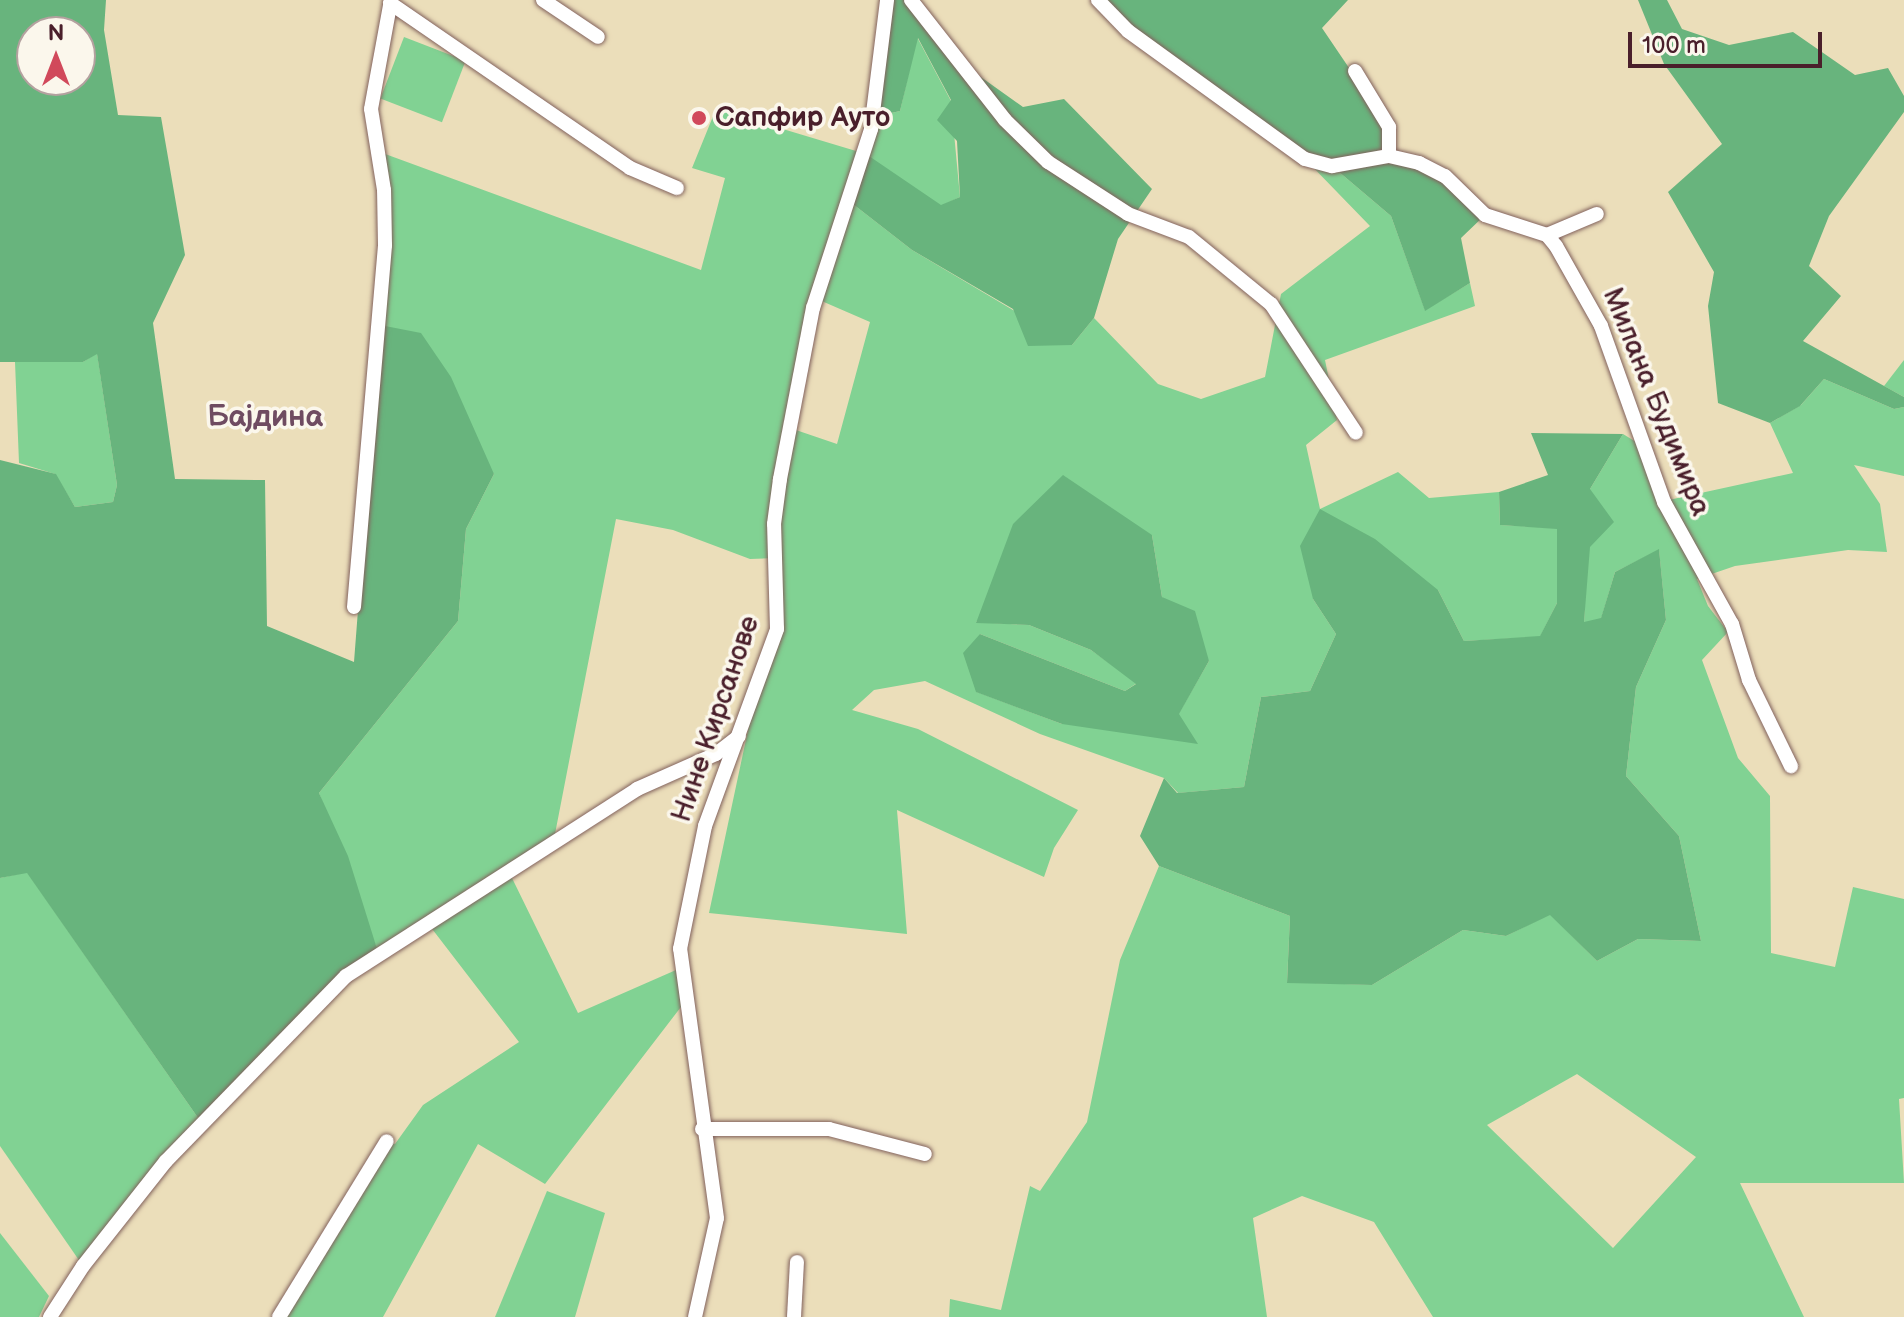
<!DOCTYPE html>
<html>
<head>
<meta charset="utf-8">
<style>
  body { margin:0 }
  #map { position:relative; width:1904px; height:1317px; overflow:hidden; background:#ebdeba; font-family:"Balsamiq Sans",sans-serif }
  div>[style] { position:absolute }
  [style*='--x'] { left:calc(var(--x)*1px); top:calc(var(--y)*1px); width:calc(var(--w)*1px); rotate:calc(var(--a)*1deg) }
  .green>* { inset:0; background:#81d293; transform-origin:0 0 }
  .forest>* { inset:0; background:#68b47d }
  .roads { filter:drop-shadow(0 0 2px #82625d) drop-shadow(0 0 2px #82625d) }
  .minor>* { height:14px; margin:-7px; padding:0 7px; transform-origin:7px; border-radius:7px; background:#fff }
  .dots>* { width:22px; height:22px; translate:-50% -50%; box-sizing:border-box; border:4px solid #fbf7ec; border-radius:50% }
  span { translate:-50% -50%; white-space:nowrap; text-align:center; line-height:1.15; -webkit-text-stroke:7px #fbf7ec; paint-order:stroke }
  .poi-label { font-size:28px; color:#4a1f2b; font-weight:700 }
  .left { translate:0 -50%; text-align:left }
  .street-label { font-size:28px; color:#4a1f2b }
  .neighbourhood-label { font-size:30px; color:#6f4b61; font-weight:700 }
  .north { position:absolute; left:16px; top:16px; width:80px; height:80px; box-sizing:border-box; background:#fbf7ec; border:2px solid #b4a19f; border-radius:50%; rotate:0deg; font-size:22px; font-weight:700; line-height:32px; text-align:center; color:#4a1f2b }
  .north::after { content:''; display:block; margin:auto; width:28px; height:36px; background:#d1495b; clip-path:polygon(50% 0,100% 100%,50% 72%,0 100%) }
  .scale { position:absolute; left:1628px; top:32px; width:194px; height:36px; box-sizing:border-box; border:4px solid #4a1f2b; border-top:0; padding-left:10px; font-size:24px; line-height:28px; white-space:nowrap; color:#4a1f2b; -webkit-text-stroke:6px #fbf7ec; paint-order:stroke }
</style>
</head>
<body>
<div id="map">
  <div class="green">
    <div style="left:404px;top:37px;width:66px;height:66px;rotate:21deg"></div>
    <div style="clip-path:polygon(evenodd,917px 37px,951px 101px,960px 197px,941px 206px,910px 186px,849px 201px,912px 250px,1072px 345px,1094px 318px,1158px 384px,1201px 399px,1265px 377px,1281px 294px,1370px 226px,1305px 159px,1332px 166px,1391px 216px,1425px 310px,1470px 283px,1475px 306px,1325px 360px,1337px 420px,1306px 445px,1320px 509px,1398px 472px,1429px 498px,1499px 492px,1500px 525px,1557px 528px,1557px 603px,1540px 637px,1464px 641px,1438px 590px,1313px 599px,1336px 634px,1310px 691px,1261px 697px,1244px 787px,1178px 793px,1164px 778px,1040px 734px,925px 681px,874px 690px,852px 710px,918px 729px,1078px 810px,1054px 848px,1044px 877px,897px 810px,907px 934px,709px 913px,761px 669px,777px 629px,775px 558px,750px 559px,673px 530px,616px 519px,555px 834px,512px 878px,578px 1013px,676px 970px,684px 1003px,545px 1184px,478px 1144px,383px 1317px,279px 1317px,387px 1141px,395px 1144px,423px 1105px,519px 1042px,426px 921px,378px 952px,319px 793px,458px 621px,466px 529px,494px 474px,380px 325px,377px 151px,701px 270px,725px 178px,692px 168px,716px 109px,866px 154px,874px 117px,900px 111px,917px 37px,817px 299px,870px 322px,837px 444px,790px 428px,817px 299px,917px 37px,1152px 535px,1162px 597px,1209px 661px,1179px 713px,1062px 724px,977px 692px,980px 634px,1125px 691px,1137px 683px,1091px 650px,1029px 625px,976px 622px,1152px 535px)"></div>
    <div style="clip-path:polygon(97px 353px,117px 485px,113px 502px,75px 507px,55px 474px,19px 463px,15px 362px,83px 362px)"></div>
    <div style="clip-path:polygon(1904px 360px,1904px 397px,1884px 386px)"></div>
    <div style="clip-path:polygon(evenodd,1824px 379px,1894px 409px,1904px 407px,1904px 476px,1854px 465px,1880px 504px,1887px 552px,1848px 550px,1735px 566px,1697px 579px,1708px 606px,1728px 632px,1702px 660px,1738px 758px,1770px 796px,1771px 953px,1835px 967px,1853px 887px,1904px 899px,1904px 1098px,1899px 1099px,1904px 1183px,1740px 1183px,1804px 1317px,1433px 1317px,1374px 1222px,1302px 1196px,1253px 1218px,1267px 1317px,949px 1317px,950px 1299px,1001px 1310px,1030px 1186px,1040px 1191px,1087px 1122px,1120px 960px,1159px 866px,1290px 916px,1287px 982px,1372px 985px,1463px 930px,1506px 936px,1550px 914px,1597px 961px,1638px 939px,1701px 941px,1679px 836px,1626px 776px,1636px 687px,1666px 620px,1659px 550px,1615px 572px,1601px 619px,1584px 623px,1590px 489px,1623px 434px,1641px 445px,1664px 501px,1793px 473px,1770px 423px,1801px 405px,1824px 379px,1577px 1074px,1696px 1157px,1613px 1248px,1487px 1125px,1577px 1074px)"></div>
    <div style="clip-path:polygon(27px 872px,203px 1125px,83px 1266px,0 1146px,0 878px)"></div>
    <div style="clip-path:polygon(547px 1191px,605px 1213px,575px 1317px,495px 1317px)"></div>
    <div style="clip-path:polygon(0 1233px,49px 1296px,39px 1317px,0 1317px)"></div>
  </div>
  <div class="forest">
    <div style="clip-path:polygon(evenodd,0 0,106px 0,104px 30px,118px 115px,161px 117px,185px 255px,153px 323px,175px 479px,265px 480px,267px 626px,354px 662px,380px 325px,421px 333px,451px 377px,494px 474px,466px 529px,458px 621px,319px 793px,348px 856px,378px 952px,203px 1125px,27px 873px,0 878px,0 460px,56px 474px,75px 507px,113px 502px,117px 485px,97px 354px,83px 362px,0 362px,0 0,32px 32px,80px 32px,80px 80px,32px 80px,32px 32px)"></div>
    <div style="clip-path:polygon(887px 0,921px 0,916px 3px,950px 55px,1023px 107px,1064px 99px,1152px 189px,1118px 239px,1094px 318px,1072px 345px,1028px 346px,1013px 309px,912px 250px,849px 201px,866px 154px,941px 205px,960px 197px,957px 141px,937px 120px,951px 100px,918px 38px,900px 111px,874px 117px)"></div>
    <div style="clip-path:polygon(1098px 0,1348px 0,1322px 28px,1389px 127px,1389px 156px,1419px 163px,1485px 215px,1461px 238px,1470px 283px,1425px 311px,1391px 216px,1332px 166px,1305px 159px)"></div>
    <div style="clip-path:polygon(1638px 0,1667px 0,1682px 29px,1729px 45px,1793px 32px,1855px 75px,1888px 68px,1904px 96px,1904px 112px,1829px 216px,1809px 266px,1841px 296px,1803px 341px,1904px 397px,1904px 407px,1894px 409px,1824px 379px,1800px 406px,1770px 423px,1718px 403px,1708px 306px,1714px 272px,1668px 192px,1722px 144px,1664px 64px)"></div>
    <div style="clip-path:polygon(1531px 433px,1623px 434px,1590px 489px,1614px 522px,1590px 547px,1584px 622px,1601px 618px,1615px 572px,1659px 549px,1666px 620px,1636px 687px,1626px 776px,1679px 836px,1701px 941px,1638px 939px,1597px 961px,1550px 915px,1506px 936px,1463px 930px,1372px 985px,1287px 983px,1290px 916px,1159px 866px,1140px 836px,1164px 778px,1177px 793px,1244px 787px,1261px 697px,1310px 691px,1336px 634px,1313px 599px,1300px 546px,1320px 509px,1375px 539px,1438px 590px,1464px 641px,1540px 636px,1557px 603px,1557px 529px,1500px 525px,1499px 492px,1548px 475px)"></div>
    <div style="clip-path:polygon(1063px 475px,1152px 535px,1162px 597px,1195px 611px,1209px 661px,1179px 714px,1198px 744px,1062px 724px,976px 692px,963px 653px,980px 634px,1125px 691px,1136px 684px,1091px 650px,1029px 625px,976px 623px,1013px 524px)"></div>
  </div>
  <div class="roads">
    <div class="minor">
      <div style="--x:543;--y:0;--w:66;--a:33.9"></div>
      <div style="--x:911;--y:0;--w:152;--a:51.9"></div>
      <div style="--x:1005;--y:120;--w:60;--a:44.3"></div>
      <div style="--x:1048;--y:162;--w:95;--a:33"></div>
      <div style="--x:1128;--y:214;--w:65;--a:20.7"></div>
      <div style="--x:1189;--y:237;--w:106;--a:39.3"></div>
      <div style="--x:1271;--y:304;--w:154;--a:56.6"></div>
      <div style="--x:1098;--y:0;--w:43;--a:45.9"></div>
      <div style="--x:1128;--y:31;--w:218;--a:35.9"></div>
      <div style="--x:1305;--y:159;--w:28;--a:15"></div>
      <div style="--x:1332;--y:166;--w:58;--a:-10"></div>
      <div style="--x:1389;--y:156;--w:31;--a:13"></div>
      <div style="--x:1419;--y:163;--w:29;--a:27"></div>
      <div style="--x:1445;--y:176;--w:56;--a:44.3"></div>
      <div style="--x:1485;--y:215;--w:65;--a:17.9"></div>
      <div style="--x:1547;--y:235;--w:14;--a:51"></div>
      <div style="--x:1556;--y:246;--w:92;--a:60.6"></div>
      <div style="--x:1601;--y:326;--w:187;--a:70.3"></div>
      <div style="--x:1664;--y:502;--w:140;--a:60.9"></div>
      <div style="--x:1732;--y:624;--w:59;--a:73.1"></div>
      <div style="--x:1749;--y:680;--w:96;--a:64"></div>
      <div style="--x:390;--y:3;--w:291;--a:34.5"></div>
      <div style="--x:630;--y:168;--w:51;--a:23.1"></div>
      <div style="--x:1355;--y:71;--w:66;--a:58.7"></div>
      <div style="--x:1389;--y:127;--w:29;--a:90"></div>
      <div style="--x:1547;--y:235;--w:54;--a:-22.8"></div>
      <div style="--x:354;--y:607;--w:363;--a:-85.1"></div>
      <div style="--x:385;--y:245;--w:55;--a:-91"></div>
      <div style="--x:384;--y:190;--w:82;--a:-99.1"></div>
      <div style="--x:371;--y:109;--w:111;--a:-79.6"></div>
      <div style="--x:702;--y:1129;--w:127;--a:0"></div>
      <div style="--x:829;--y:1129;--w:99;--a:14.6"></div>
      <div style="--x:50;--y:1317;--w:61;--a:-57.1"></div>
      <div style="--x:83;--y:1266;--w:134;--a:-51.7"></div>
      <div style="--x:166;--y:1161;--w:258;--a:-45.8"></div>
      <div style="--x:346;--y:976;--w:346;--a:-32.7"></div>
      <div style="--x:637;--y:789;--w:86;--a:-23.9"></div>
      <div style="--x:716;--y:754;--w:29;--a:-38"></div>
      <div style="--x:279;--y:1317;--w:206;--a:-58.5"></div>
      <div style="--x:695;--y:1317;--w:101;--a:-77.5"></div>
      <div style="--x:717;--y:1218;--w:272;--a:-97.8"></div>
      <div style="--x:680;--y:949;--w:126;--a:-78.5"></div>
      <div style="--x:705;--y:826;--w:210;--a:-69.9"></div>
      <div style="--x:777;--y:629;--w:105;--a:-91.6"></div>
      <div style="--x:774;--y:524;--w:45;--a:-82.4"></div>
      <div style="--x:780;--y:479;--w:174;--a:-79.1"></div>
      <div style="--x:813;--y:308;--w:188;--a:-72"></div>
      <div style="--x:871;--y:129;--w:130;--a:-82.9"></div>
      <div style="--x:794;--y:1317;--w:55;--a:-86.9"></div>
    </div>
  </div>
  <div class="dots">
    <div style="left:699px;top:118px;background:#d1495b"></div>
  </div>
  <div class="poi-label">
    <span class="left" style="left:715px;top:118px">Сапфир Ауто</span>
  </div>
  <div class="street-label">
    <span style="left:1656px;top:402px;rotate:68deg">Милана Будимира</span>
    <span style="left:716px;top:719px;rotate:-71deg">Нине Кирсанове</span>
  </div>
  <div class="neighbourhood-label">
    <span style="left:265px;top:417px">Бајдина</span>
  </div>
  <div class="north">N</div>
  <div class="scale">100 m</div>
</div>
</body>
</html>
